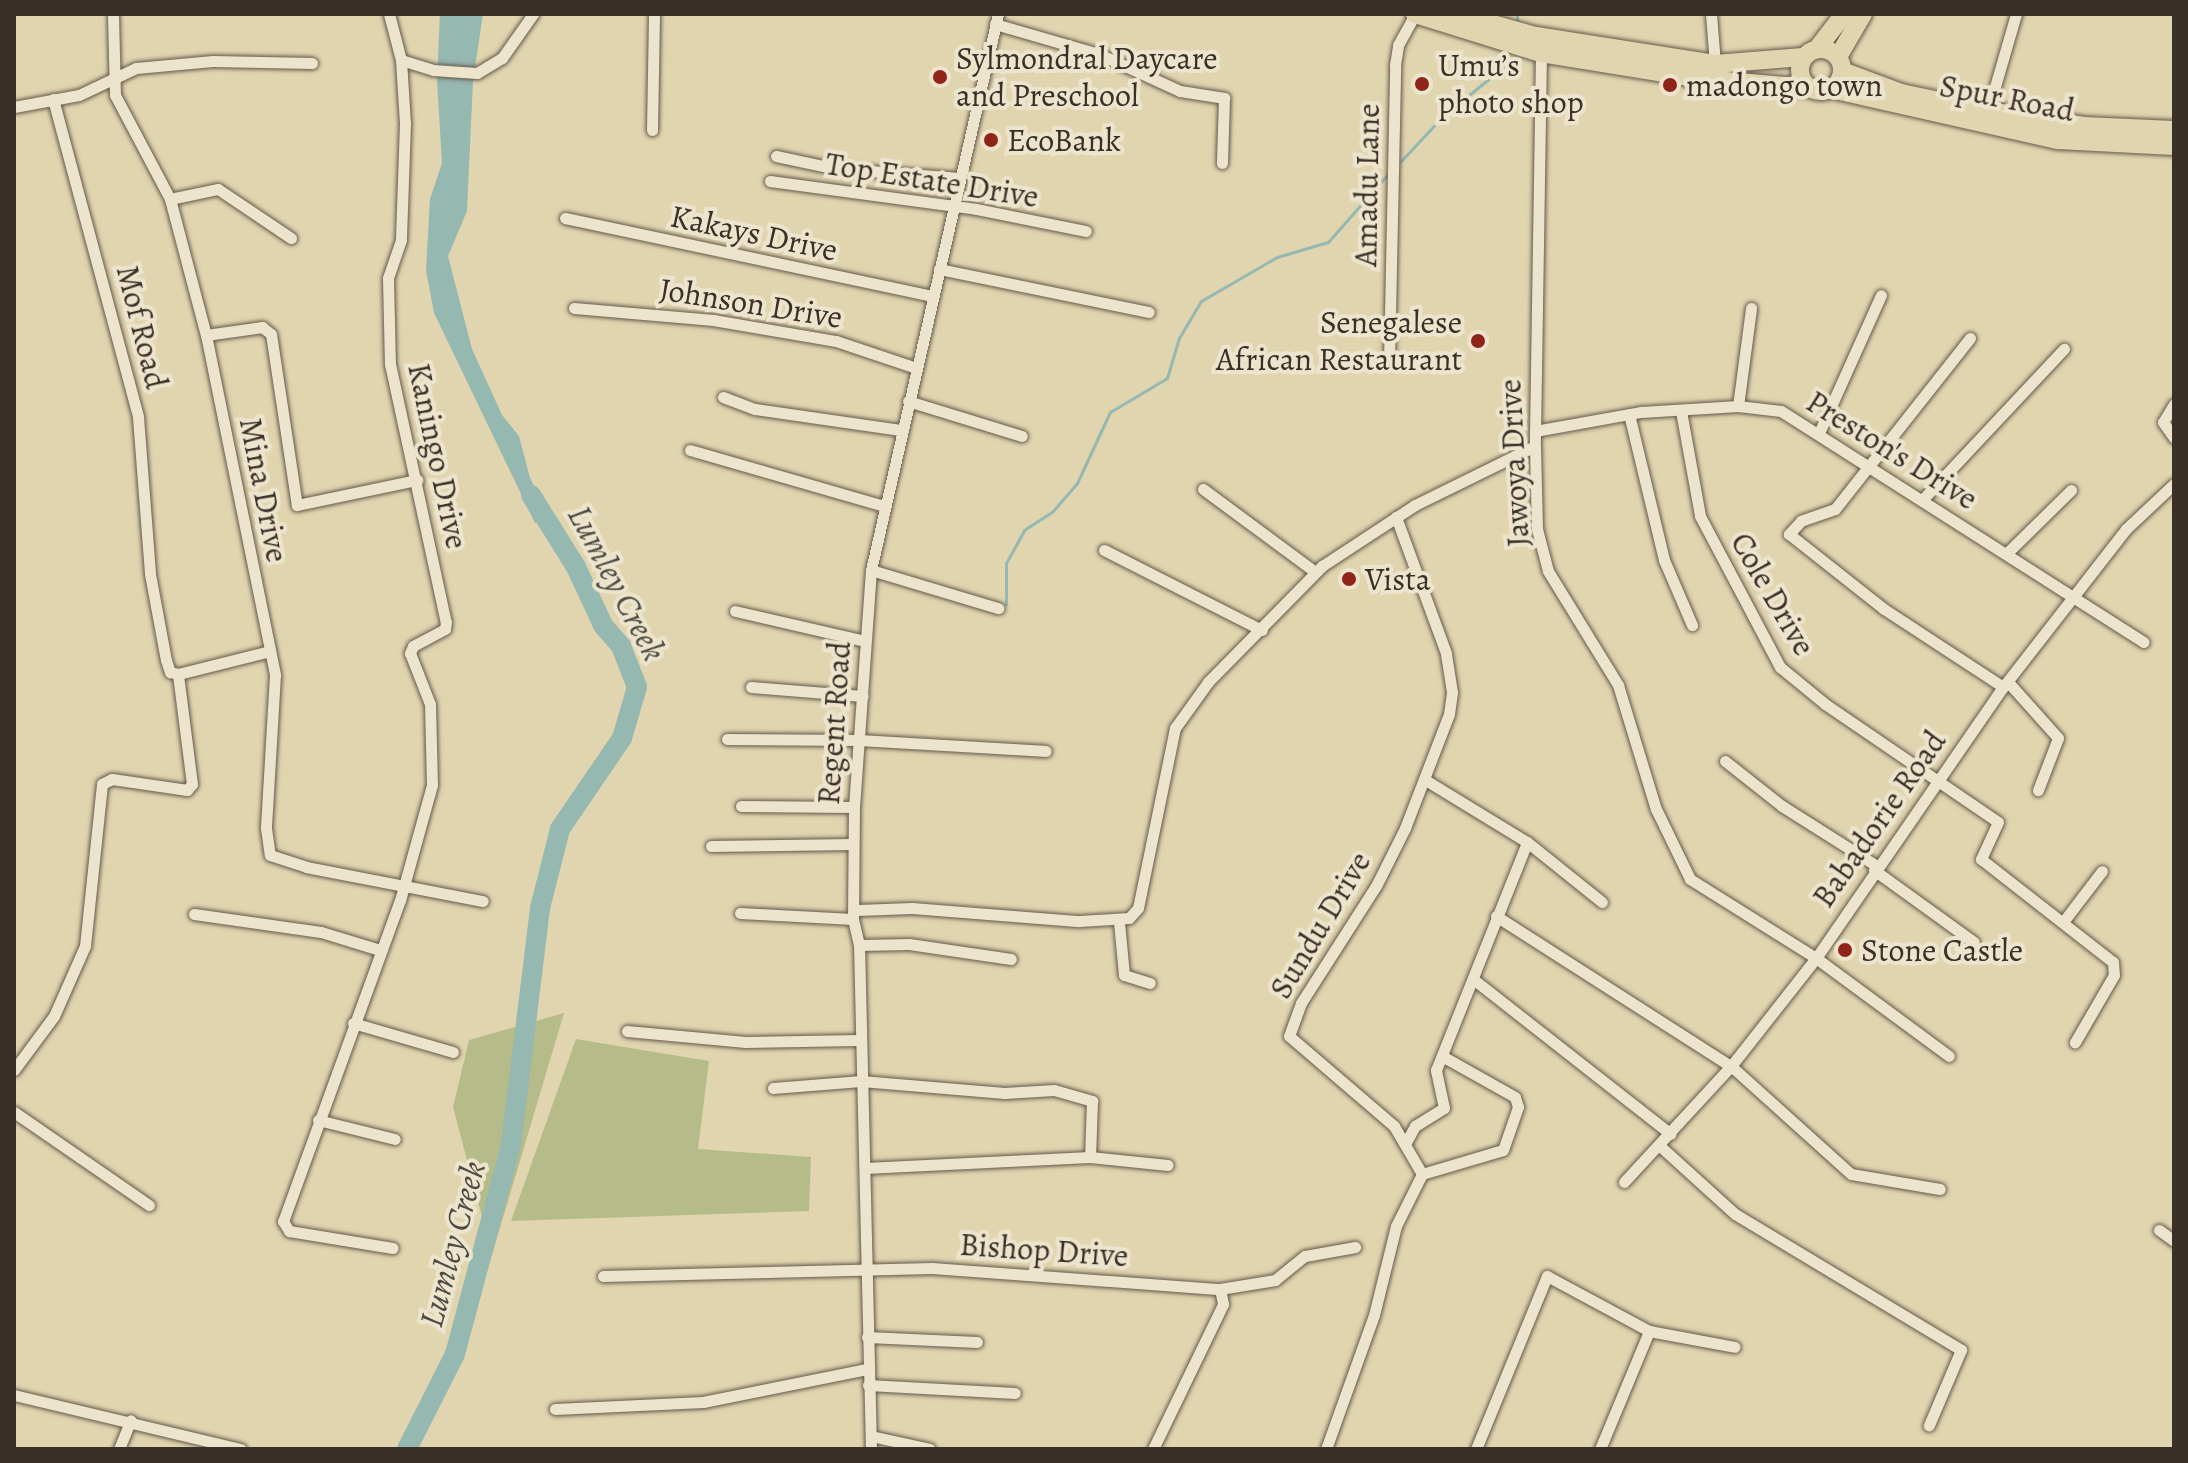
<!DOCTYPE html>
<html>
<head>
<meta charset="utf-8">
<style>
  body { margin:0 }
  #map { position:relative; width:2188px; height:1463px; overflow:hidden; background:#e1d5b0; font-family:Alegreya,serif }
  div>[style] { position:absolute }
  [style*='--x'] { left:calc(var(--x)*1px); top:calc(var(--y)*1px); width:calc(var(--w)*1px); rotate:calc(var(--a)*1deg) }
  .green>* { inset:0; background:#b6bc89 }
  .water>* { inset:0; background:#95b8b1 }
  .stream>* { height:3px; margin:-1.5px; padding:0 1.5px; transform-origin:1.5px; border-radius:1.5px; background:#95b8b1 }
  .river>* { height:20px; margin:-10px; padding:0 10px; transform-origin:10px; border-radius:10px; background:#95b8b1 }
  .roads { filter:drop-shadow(0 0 2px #64594a) drop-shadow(0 0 2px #64594a) }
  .minor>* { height:11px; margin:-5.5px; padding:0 5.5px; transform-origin:5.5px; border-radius:5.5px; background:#ece4cc }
  .primary>* { height:18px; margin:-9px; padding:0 9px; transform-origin:9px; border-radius:9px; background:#e1d5b0 }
  .primary>.ring { margin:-9px; padding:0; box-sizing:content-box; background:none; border:18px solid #e1d5b0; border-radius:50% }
  .dots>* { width:22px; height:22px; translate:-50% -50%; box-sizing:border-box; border:4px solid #ece4cc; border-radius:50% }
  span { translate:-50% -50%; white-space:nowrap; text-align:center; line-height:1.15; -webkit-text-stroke:8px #ece4cc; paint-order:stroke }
  .poi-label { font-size:32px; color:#3b3028 }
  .left { translate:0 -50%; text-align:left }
  .right { translate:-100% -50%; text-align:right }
  .street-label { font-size:32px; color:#3b3028 }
  .water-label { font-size:34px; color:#4d4b43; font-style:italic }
  .frame { position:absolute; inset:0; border:16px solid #3b3028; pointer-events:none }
</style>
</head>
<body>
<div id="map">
  <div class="green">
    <div style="clip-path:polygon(564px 1013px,492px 1255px,453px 1107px,469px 1040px)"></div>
    <div style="clip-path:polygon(576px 1039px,709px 1061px,698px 1149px,811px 1157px,809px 1211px,511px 1221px)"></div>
  </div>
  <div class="water">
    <div style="clip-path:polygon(440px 14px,483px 14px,473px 81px,467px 211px,448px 256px,472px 349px,502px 415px,519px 436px,530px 478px,551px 517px,535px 523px,434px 313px,426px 270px,430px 199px,442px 163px,437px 80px)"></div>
  </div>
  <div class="stream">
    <div style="--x:1517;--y:21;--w:7;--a:-90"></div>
    <div style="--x:1401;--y:161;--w:62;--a:-47"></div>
    <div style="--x:1443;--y:116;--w:81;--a:-39"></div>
    <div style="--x:1006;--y:604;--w:41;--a:-90"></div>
    <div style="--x:1006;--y:563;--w:38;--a:-61"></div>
    <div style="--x:1024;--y:530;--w:33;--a:-33"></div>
    <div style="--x:1052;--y:512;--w:38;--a:-49"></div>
    <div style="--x:1077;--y:483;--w:78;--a:-65.1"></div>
    <div style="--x:1110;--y:412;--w:66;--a:-30.8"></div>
    <div style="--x:1167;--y:378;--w:42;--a:-73.3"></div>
    <div style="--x:1179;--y:338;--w:43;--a:-59.3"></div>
    <div style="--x:1201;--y:301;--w:88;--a:-30.1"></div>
    <div style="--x:1277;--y:257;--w:53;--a:-16.4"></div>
    <div style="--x:1328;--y:242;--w:89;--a:-48.6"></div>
  </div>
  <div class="river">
    <div style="--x:407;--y:1449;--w:106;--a:-63.2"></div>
    <div style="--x:455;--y:1354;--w:216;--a:-75"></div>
    <div style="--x:511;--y:1145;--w:239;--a:-83"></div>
    <div style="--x:540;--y:908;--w:81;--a:-75.8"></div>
    <div style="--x:560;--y:829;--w:110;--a:-55.7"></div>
    <div style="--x:622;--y:738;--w:53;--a:-73.6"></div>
    <div style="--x:637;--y:687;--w:44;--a:-111.3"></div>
    <div style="--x:621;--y:646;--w:28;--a:-131"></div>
    <div style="--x:603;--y:625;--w:64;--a:-115"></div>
    <div style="--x:576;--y:567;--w:85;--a:-122"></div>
  </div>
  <div class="roads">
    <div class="minor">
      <div style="--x:113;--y:14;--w:81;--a:88.6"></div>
      <div style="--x:115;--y:95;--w:118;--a:62.1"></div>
      <div style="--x:170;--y:199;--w:141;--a:75.2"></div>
      <div style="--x:206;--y:335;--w:347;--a:78.5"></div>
      <div style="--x:275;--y:675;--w:153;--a:93.4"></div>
      <div style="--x:266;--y:828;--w:27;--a:82"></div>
      <div style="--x:270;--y:855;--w:38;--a:18"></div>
      <div style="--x:306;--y:867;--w:180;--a:10.9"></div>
      <div style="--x:389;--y:14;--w:48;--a:75.4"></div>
      <div style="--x:401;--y:60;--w:63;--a:86.4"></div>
      <div style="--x:405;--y:123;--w:117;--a:92"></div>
      <div style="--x:401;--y:240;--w:40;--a:108.9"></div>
      <div style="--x:388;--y:278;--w:86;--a:88.7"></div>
      <div style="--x:390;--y:364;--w:264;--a:77.8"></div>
      <div style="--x:446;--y:622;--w:7;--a:98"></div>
      <div style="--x:445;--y:629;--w:36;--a:152"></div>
      <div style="--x:413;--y:646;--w:8;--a:113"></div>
      <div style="--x:410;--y:653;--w:55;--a:68.6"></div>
      <div style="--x:430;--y:704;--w:81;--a:88.6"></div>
      <div style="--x:432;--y:785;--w:119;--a:105.5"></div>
      <div style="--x:400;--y:900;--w:342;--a:110"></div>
      <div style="--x:283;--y:1221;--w:12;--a:59"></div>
      <div style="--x:289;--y:1231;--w:105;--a:9.3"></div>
      <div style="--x:1711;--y:14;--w:50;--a:85.4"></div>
      <div style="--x:995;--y:24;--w:108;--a:16.1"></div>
      <div style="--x:1099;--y:54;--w:89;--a:24.6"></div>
      <div style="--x:1180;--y:91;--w:45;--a:9"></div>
      <div style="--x:1224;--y:98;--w:65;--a:91.8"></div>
      <div style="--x:1541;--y:53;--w:394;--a:90.9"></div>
      <div style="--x:1535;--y:447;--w:82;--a:88.6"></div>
      <div style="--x:1537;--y:529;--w:43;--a:75.3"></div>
      <div style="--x:1548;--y:571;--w:134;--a:58.4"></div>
      <div style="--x:1618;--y:685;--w:130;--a:73"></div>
      <div style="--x:1656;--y:809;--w:78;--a:64.1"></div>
      <div style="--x:1690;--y:879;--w:149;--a:32.1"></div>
      <div style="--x:1816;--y:958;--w:165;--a:36.4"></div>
      <div style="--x:401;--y:60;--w:34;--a:17"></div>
      <div style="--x:433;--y:70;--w:44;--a:3.9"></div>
      <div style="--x:477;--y:73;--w:29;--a:-31"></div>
      <div style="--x:502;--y:58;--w:54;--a:-54.8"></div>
      <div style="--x:53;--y:99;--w:329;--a:75"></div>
      <div style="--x:138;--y:417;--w:157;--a:85.6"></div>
      <div style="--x:150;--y:574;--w:87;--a:79.5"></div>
      <div style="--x:166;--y:660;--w:13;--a:72"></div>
      <div style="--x:170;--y:672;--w:8;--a:14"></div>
      <div style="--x:14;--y:107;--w:66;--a:-10.5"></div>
      <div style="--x:79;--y:95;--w:63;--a:-25.3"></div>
      <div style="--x:136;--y:68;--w:77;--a:-5.2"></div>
      <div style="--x:213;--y:61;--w:99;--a:1.2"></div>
      <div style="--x:1988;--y:111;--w:101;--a:-73.9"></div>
      <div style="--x:652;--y:130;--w:116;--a:-89"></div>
      <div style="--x:776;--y:156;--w:57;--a:12.1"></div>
      <div style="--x:832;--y:168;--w:128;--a:4.5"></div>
      <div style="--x:770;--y:181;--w:208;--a:7.7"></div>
      <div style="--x:976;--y:209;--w:112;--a:11.3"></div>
      <div style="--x:170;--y:199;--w:49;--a:-11.8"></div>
      <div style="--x:218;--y:189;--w:88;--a:33.9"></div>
      <div style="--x:565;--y:218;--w:375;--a:12"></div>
      <div style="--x:939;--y:269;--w:214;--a:11.6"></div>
      <div style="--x:574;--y:308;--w:140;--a:4.9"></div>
      <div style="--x:713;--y:320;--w:125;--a:9.7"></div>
      <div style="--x:836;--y:341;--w:84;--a:18.6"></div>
      <div style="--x:206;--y:335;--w:57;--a:-8.1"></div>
      <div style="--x:262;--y:327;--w:11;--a:38"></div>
      <div style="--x:271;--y:334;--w:173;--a:81.4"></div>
      <div style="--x:297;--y:505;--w:123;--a:-11.8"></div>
      <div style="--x:1970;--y:338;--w:218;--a:128.3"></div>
      <div style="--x:1835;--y:509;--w:36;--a:161"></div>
      <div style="--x:1801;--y:521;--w:18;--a:133"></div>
      <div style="--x:1789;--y:534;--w:121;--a:38.3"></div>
      <div style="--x:1884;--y:609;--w:142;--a:33.2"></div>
      <div style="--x:1389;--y:362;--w:297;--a:-88.8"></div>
      <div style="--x:1395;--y:65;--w:20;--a:-81"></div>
      <div style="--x:1398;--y:45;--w:35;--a:-61"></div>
      <div style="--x:723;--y:397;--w:34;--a:21"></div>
      <div style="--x:755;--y:409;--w:147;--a:8.2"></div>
      <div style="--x:908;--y:401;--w:119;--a:17.1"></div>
      <div style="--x:2174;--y:404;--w:21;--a:121"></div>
      <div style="--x:2163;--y:422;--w:19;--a:55"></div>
      <div style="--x:1738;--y:406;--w:99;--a:-82.4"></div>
      <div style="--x:1681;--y:411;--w:107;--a:79.7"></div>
      <div style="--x:1700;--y:516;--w:171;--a:62.1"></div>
      <div style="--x:1780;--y:667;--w:58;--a:39.4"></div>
      <div style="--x:1825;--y:704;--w:209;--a:34.3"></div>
      <div style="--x:1998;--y:822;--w:41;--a:114.7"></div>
      <div style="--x:1981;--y:859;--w:167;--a:38"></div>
      <div style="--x:2113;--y:962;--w:13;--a:86"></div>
      <div style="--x:2114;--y:975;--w:78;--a:120.2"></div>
      <div style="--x:1629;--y:414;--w:150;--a:76.5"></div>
      <div style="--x:1664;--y:560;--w:71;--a:66.7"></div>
      <div style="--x:1535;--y:431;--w:108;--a:-10.2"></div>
      <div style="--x:1641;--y:412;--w:97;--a:-3.5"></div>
      <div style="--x:1738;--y:406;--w:43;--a:6.6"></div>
      <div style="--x:1781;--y:411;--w:430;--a:32.5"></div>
      <div style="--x:1819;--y:433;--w:151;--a:-65.8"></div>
      <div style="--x:690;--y:450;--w:202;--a:16.1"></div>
      <div style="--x:1203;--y:489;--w:139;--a:36.5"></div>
      <div style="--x:1923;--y:499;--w:206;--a:-46.8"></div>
      <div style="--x:1104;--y:550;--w:177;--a:26.9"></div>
      <div style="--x:2009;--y:551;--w:87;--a:-44.5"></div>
      <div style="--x:871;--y:570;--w:133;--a:16.7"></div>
      <div style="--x:735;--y:611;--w:133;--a:13"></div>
      <div style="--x:2008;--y:682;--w:75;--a:48.2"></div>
      <div style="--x:2058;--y:738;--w:56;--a:111"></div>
      <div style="--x:751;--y:687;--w:112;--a:4.6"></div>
      <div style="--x:727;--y:739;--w:133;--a:0.4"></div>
      <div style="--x:860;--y:740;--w:186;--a:3.4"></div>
      <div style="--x:1725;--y:761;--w:73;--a:38.3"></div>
      <div style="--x:1782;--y:806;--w:112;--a:32.3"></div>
      <div style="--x:1427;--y:781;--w:117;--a:31.4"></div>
      <div style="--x:1527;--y:842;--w:96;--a:38.7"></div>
      <div style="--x:741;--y:806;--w:113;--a:0.5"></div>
      <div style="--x:711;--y:846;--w:142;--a:-0.8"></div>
      <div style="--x:1874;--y:870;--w:123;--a:35.8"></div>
      <div style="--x:857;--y:910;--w:55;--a:-2.1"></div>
      <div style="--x:912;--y:908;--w:168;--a:4.5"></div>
      <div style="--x:1079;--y:921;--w:50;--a:-3.4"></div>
      <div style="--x:1129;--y:918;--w:13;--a:-48"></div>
      <div style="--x:1138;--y:908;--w:184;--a:-78.4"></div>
      <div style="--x:1175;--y:728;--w:57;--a:-54.3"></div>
      <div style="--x:1208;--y:682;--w:163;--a:-45.5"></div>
      <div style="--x:1322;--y:566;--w:111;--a:-33.3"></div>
      <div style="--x:1415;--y:505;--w:131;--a:-26.2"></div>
      <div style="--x:740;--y:913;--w:113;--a:3"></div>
      <div style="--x:194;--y:914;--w:128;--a:8.1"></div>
      <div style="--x:321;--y:932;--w:62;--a:17"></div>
      <div style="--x:1496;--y:916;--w:279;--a:32.6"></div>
      <div style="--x:1731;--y:1066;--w:161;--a:42"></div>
      <div style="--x:1851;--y:1174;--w:90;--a:9.6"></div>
      <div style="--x:1119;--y:922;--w:53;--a:84.6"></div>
      <div style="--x:1124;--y:975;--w:27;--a:17"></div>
      <div style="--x:2063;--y:922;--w:64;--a:-52.6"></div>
      <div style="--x:859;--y:945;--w:50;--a:-1.1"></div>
      <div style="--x:909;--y:944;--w:103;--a:8.4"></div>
      <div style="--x:1473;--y:979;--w:251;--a:38.1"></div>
      <div style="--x:353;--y:1023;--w:104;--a:16.2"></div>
      <div style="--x:627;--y:1031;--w:119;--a:5.3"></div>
      <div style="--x:745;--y:1042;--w:114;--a:-1"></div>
      <div style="--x:14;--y:1070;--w:67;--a:-53.5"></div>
      <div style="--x:54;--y:1016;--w:77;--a:-66.1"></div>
      <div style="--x:85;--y:946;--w:163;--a:-84"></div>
      <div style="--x:102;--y:784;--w:11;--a:-27"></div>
      <div style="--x:112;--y:779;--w:76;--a:8.3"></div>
      <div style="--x:187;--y:790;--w:8;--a:-50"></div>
      <div style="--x:192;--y:784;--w:111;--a:-97.3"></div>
      <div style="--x:178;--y:674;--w:95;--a:-14"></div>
      <div style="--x:773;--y:1088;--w:88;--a:-4.5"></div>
      <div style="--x:861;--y:1081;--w:144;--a:4.8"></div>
      <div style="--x:1004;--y:1093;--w:50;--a:-3.4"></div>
      <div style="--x:1054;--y:1090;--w:40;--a:16"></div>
      <div style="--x:1092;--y:1101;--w:56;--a:92"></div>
      <div style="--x:14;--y:1112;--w:164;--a:34.6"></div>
      <div style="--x:318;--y:1120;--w:79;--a:13.9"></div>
      <div style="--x:1405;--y:1144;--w:21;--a:-61"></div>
      <div style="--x:1415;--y:1126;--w:34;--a:-32"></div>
      <div style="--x:1444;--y:1108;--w:39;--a:-102"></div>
      <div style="--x:1436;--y:1070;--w:245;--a:-68.2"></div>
      <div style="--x:1661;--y:1147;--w:100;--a:42.2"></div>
      <div style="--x:1735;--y:1214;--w:264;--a:31"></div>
      <div style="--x:1961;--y:1350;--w:82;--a:113.1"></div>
      <div style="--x:865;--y:1168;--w:225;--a:-2.8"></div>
      <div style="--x:1090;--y:1157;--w:78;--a:5.9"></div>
      <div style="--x:1422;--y:1174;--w:84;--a:-16.5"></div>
      <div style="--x:1503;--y:1150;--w:46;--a:-70.8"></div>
      <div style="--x:1518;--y:1107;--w:10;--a:-107"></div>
      <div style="--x:1515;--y:1097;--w:84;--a:-150.7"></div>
      <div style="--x:1624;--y:1182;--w:158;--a:-47.3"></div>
      <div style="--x:1731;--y:1066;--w:137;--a:-51.8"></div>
      <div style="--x:1816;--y:958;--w:329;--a:-55.4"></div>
      <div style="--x:2003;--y:687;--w:200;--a:-52.1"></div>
      <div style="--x:2126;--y:529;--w:66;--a:-43.2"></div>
      <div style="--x:2159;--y:1230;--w:19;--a:36"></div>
      <div style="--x:603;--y:1276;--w:329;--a:-1.4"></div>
      <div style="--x:932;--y:1268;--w:289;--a:4.2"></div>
      <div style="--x:1220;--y:1289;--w:56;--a:-9.3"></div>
      <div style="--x:1275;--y:1280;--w:38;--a:-39"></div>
      <div style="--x:1305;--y:1256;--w:51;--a:-10.2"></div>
      <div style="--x:867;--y:1337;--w:110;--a:2.6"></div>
      <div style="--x:868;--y:1385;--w:147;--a:3.1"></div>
      <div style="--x:14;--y:1395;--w:233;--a:13.4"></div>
      <div style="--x:555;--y:1409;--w:148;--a:-2.7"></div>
      <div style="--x:703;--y:1402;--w:167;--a:-11.4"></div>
      <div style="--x:871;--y:1436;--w:60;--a:12.4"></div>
      <div style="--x:119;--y:1449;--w:31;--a:-68"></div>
      <div style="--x:871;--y:1449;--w:504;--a:-91.36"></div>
      <div style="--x:859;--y:945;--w:27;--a:-103"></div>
      <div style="--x:853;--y:919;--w:112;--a:-89.5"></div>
      <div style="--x:854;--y:807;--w:238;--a:-85.9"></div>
      <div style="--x:871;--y:570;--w:570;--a:-77.13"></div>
      <div style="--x:1153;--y:1449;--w:161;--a:-64.2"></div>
      <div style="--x:1223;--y:1304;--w:15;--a:-101"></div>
      <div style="--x:1326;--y:1449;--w:142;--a:-70.3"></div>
      <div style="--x:1374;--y:1315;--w:92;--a:-76.1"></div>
      <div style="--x:1396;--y:1226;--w:58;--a:-63.4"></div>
      <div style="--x:1422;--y:1174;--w:56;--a:-120.3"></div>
      <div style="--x:1394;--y:1126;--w:138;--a:-139.4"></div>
      <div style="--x:1289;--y:1036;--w:35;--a:-70"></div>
      <div style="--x:1301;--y:1003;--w:141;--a:-57.4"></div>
      <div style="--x:1377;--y:884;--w:63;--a:-63.4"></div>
      <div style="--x:1405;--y:828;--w:122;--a:-68.9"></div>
      <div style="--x:1449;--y:714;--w:22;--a:-82"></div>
      <div style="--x:1452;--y:692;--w:39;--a:-99"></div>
      <div style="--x:1446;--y:653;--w:145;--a:-110.2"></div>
      <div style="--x:1476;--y:1449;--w:187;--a:-67.7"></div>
      <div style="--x:1547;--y:1276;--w:116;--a:28.3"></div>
      <div style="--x:1649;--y:1331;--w:87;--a:10.5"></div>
      <div style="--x:1600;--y:1449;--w:128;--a:-67.4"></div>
    </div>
    <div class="primary">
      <div style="--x:1415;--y:14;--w:132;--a:17.2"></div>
      <div style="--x:1541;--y:53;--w:163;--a:9.2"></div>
      <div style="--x:1702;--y:79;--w:108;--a:4.8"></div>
      <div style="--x:1457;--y:14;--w:82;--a:15.6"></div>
      <div style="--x:1536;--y:36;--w:181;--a:8.9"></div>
      <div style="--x:1715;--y:64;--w:88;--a:-4.5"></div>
      <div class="ring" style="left:1800px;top:49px;width:24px;height:24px"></div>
      <div style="--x:1817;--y:49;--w:44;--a:-52.4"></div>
      <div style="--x:1838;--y:57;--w:50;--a:-59.8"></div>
      <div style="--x:1842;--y:71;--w:63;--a:20.4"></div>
      <div style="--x:1901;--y:93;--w:89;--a:11.7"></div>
      <div style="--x:1988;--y:111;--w:97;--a:8.9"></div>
      <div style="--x:2084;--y:126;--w:90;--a:2.5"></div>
      <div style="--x:1831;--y:89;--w:233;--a:12.7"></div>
      <div style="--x:2058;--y:140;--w:116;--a:3"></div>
    </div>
  </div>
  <div class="dots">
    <div style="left:940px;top:77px;background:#8f2418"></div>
    <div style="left:1422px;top:84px;background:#8f2418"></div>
    <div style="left:1670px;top:85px;background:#8f2418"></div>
    <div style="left:991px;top:140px;background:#8f2418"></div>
    <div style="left:1478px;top:341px;background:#8f2418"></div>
    <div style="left:1349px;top:579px;background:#8f2418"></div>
    <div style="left:1845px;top:950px;background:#8f2418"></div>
  </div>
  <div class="poi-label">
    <span class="left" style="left:956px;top:77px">Sylmondral Daycare<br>and Preschool</span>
    <span class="left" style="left:1438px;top:84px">Umu’s<br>photo shop</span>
    <span class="left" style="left:1686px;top:85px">madongo town</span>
    <span class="left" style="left:1007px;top:140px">EcoBank</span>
    <span class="right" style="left:1462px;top:341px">Senegalese<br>African Restaurant</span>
    <span class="left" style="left:1365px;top:579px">Vista</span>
    <span class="left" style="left:1861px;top:950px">Stone Castle</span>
  </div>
  <div class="street-label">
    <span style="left:2007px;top:98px;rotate:11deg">Spur Road</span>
    <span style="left:932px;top:180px;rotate:9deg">Top Estate Drive</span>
    <span style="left:1367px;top:185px;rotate:-89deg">Amadu Lane</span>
    <span style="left:754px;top:233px;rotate:12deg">Kakays Drive</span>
    <span style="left:751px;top:303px;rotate:9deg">Johnson Drive</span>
    <span style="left:142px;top:327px;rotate:76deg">Mof Road</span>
    <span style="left:1892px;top:450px;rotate:32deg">Preston's Drive</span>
    <span style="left:438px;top:456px;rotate:78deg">Kaningo Drive</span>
    <span style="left:1514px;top:463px;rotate:-93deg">Jawoya Drive</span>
    <span style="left:264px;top:490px;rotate:79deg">Mina Drive</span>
    <span style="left:1773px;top:594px;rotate:60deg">Cole Drive</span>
    <span style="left:834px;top:723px;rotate:-86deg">Regent Road</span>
    <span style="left:1879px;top:819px;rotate:-55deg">Babadorie Road</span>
    <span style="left:1320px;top:925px;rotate:-59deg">Sundu Drive</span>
    <span style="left:1044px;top:1250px;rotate:4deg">Bishop Drive</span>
  </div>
  <div class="water-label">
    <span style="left:617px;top:583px;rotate:62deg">Lumley Creek</span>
    <span style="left:452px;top:1244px;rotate:-75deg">Lumley Creek</span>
  </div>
  <div class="frame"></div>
</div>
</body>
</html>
